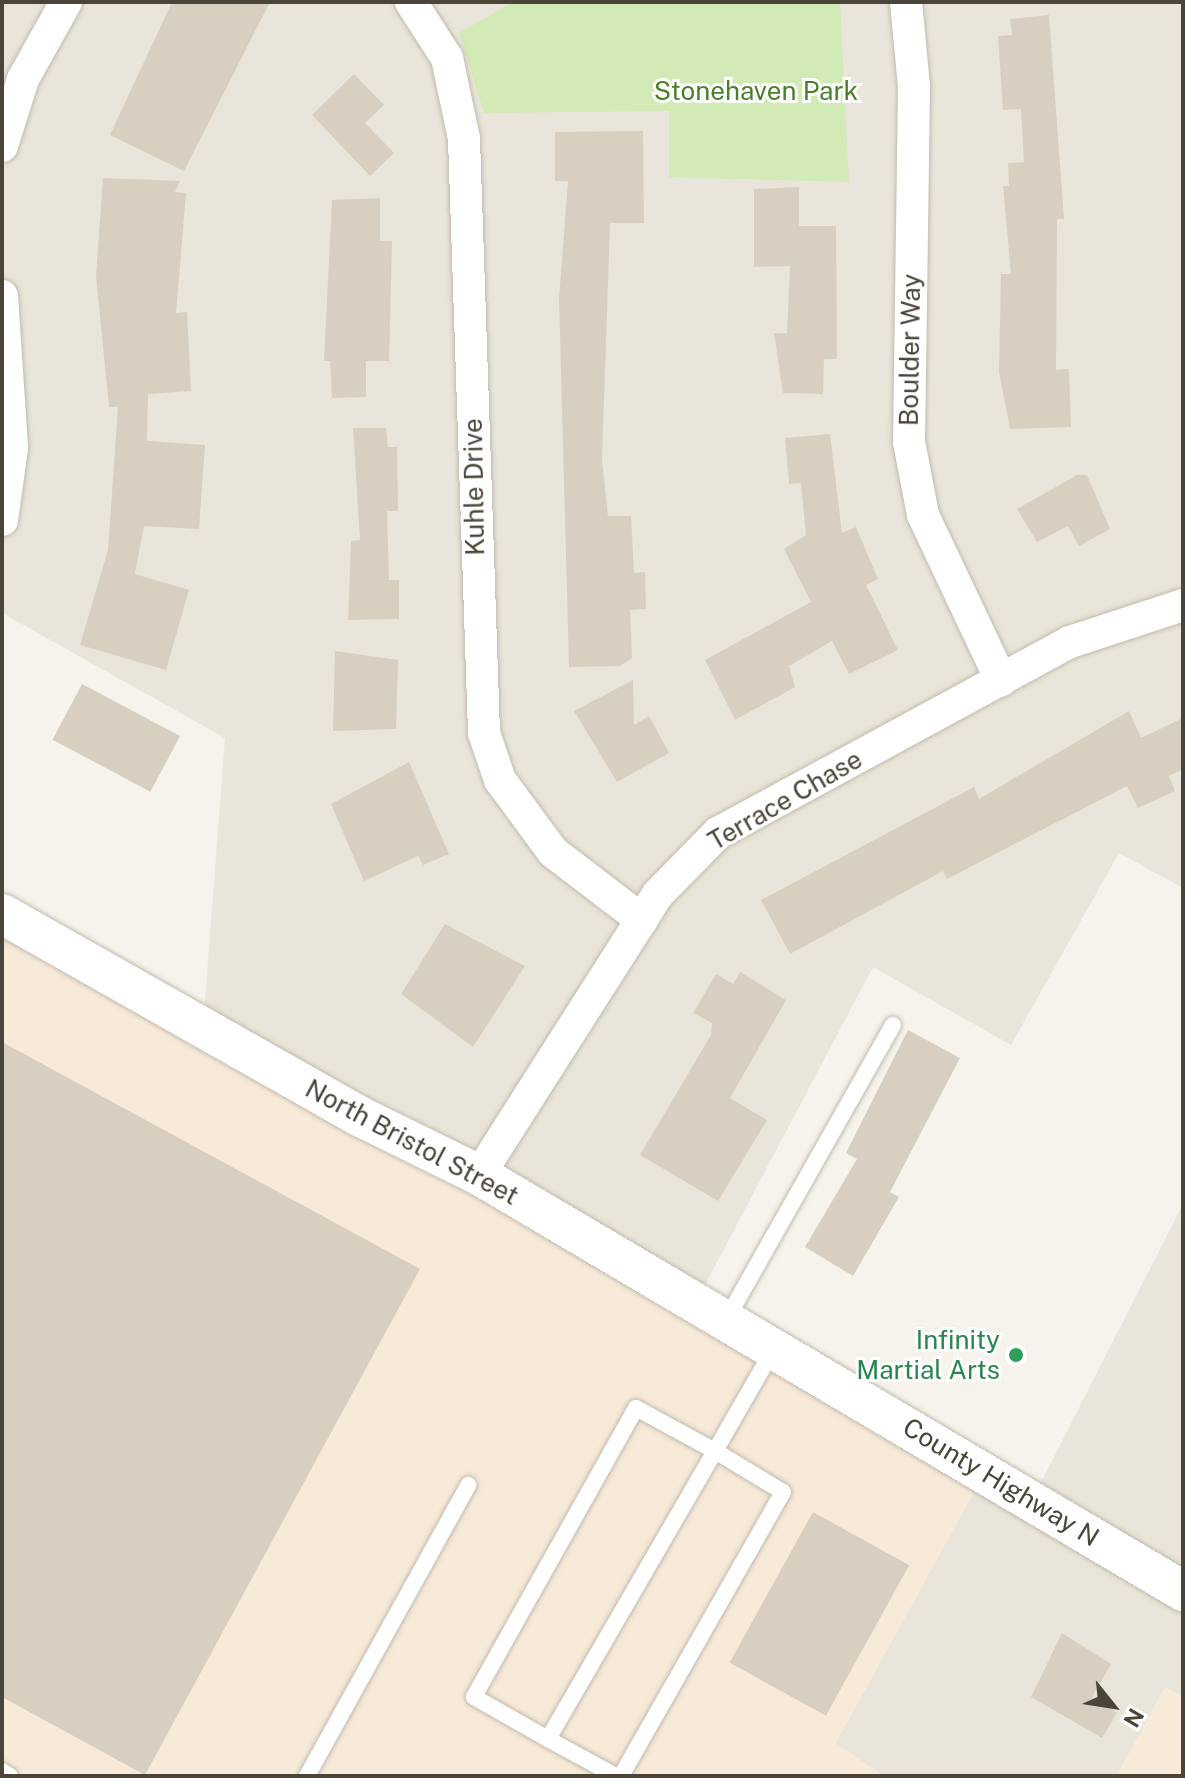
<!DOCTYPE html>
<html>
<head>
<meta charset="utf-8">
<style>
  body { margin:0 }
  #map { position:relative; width:1185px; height:1778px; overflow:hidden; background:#f6f3ec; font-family:"Public Sans",sans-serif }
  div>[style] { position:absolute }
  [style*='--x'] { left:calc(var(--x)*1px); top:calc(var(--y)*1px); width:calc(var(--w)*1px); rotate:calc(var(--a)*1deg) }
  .residential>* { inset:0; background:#eae5da }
  .commercial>* { inset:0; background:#f7ead8 }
  .green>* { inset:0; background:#d2eab5 }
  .building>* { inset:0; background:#d8cfc1; transform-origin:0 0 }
  .roads { filter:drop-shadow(0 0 2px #c2bbae) drop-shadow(0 0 2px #c2bbae) }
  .service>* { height:16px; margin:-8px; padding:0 8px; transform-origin:8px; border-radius:8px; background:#fff }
  .minor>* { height:32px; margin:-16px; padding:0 16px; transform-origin:16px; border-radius:16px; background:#fff }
  .tertiary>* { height:40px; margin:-20px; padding:0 20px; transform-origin:20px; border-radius:20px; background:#fff }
  .dots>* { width:22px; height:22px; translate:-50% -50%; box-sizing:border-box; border:4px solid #fff; border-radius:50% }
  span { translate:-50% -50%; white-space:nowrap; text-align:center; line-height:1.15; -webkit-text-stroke:6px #fff; paint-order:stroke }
  .park-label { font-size:26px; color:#4a7f2a }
  .street-label { font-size:26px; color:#4b4439 }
  .leisure-label { font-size:26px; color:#27864d }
  .right { translate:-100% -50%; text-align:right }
  .frame { position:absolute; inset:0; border:4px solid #4b4439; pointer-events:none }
  .north { position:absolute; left:1073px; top:1666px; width:80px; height:80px; -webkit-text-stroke:6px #fff; paint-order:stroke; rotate:120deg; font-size:22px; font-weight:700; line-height:32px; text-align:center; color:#4b4439 }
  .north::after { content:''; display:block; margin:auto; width:28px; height:36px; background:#4b4439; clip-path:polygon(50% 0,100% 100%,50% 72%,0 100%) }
</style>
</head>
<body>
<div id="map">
  <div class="residential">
    <div style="clip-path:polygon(2px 2px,1183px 2px,1183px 888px,1119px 853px,1011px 1045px,873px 967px,696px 1302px,203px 1027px,225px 738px,2px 613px)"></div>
    <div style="clip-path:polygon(1183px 1204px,1183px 1697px,1165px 1687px,1117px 1776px,884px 1776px,835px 1744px,986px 1470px,1033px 1498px)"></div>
  </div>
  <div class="commercial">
    <div style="clip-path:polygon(2px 914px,986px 1470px,835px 1743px,884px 1776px,2px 1776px)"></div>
    <div style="clip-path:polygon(1165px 1687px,1183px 1697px,1183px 1776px,1117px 1776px)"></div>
  </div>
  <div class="green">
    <div style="clip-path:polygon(513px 2px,840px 2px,849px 182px,669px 177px,669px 111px,484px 113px,459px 33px)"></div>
  </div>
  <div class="building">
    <div style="clip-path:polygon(172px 2px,270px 2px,184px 171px,110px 135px)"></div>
    <div style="clip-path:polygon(1049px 15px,1064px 219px,1057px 219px,1056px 370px,1069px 369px,1071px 427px,1010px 429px,999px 372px,1001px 274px,1011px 274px,1003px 186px,1009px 186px,1008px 163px,1024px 162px,1021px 109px,1003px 110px,998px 36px,1012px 35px,1010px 19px)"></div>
    <div style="clip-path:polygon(354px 74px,384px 105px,365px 123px,394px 153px,370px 176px,312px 115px)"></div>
    <div style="clip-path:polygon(643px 131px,644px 223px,610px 223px,602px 460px,608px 516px,631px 516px,634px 573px,645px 572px,646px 609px,630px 610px,632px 658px,620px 666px,569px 667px,559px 298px,568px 181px,555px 181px,555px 132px)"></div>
    <div style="clip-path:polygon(103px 178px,180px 181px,175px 192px,186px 193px,176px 313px,187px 312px,191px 391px,148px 394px,147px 441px,205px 445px,199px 529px,144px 526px,135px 574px,189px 590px,166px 670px,80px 645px,108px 550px,118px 407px,109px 407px,96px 276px)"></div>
    <div style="clip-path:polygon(799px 187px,799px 226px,836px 226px,837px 359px,824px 359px,823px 394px,783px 393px,774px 333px,787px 333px,790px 266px,754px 267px,754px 189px)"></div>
    <div style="clip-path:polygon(380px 198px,380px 241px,392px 241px,389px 361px,366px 361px,366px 397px,332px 398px,330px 361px,324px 361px,332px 200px)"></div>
    <div style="clip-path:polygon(353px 428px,386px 428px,388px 447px,397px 447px,398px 511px,387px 511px,389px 580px,399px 580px,399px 619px,348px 620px,351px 541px,360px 540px)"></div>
    <div style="clip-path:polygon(830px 434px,842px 533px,856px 527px,878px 579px,866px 585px,898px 650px,849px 674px,832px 641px,789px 666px,795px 687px,735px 720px,705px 660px,811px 602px,784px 549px,806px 535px,801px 483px,789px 484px,785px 438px)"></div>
    <div style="clip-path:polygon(1077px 475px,1087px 475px,1110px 529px,1079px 546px,1068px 526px,1037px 542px,1017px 509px)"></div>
    <div style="clip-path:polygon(335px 651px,398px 660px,396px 729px,333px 731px)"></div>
    <div style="clip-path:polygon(633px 680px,634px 725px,649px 716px,669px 753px,617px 782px,574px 711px)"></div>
    <div style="left:82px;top:684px;width:111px;height:63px;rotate:28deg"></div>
    <div style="clip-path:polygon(1129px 711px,1141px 738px,1183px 718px,1183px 769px,1169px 776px,1175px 791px,1138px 808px,1127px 786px,947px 879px,943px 871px,790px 954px,761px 900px,974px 787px,979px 799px)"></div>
    <div style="clip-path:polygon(409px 762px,449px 854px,423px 865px,418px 856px,364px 881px,331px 804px)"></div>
    <div style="clip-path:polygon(445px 924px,525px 966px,473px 1047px,401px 994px)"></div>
    <div style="clip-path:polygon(740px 972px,786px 1000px,730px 1098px,767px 1120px,718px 1201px,640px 1155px,711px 1035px,712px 1023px,693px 1013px,716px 974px,733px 984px)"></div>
    <div style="clip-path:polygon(908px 1030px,960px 1058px,890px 1192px,899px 1197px,853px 1276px,805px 1247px,857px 1159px,846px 1153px)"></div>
    <div style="clip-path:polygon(2px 1042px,420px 1269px,145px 1775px,2px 1697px)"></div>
    <div style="left:813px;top:1512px;width:110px;height:172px;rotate:29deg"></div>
    <div style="clip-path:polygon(1062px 1633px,1111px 1664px,1092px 1697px,1117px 1713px,1102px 1738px,1031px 1697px)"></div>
  </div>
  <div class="roads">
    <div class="service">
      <div style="--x:726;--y:1320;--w:339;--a:-60.5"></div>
      <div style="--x:548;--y:1739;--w:77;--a:28.6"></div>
      <div style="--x:2;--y:1771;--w:9;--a:32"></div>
      <div style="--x:307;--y:1776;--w:333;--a:-61"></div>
      <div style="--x:621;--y:1776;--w:327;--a:-60.3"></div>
      <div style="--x:783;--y:1492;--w:79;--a:-148.9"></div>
      <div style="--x:715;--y:1451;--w:90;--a:-151.4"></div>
      <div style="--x:636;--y:1408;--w:331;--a:119.3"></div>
      <div style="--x:474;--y:1697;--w:85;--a:29.6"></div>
      <div style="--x:548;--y:1739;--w:333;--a:-59.9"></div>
      <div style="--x:715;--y:1451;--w:116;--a:-60.1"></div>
    </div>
    <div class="minor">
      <div style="--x:411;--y:2;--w:67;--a:57.3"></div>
      <div style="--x:447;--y:58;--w:83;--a:78.1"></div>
      <div style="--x:464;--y:139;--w:594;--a:88.07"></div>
      <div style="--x:484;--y:733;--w:50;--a:71.2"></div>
      <div style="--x:500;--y:780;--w:89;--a:53.6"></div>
      <div style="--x:553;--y:852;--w:112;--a:37.4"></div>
      <div style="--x:906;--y:2;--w:85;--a:84.6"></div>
      <div style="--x:914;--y:87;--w:355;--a:90.8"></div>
      <div style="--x:909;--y:442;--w:74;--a:79.1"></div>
      <div style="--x:923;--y:515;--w:183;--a:64.7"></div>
      <div style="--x:2;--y:146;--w:70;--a:-72.6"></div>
      <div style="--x:23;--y:79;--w:88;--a:-60.8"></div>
      <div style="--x:2;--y:296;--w:152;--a:86.2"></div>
      <div style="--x:12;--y:448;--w:73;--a:97.9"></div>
      <div style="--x:479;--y:1175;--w:333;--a:-57.5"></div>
      <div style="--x:658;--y:894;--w:86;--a:-45.5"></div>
      <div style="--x:718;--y:833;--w:400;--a:-28.5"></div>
      <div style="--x:1070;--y:642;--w:119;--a:-18.1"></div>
    </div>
    <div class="tertiary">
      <div style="--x:2;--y:914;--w:410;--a:29.5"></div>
      <div style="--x:359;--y:1116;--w:134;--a:26.2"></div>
      <div style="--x:479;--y:1175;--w:818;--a:30.58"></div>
    </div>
  </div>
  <div class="dots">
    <div style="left:1016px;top:1355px;background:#2e9e5b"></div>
  </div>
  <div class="park-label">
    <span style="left:756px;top:91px">Stonehaven Park</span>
  </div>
  <div class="street-label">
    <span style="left:910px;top:350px;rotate:-89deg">Boulder Way</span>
    <span style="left:474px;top:487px;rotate:-91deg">Kuhle Drive</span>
    <span style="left:785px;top:800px;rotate:-30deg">Terrace Chase</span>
    <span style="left:412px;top:1142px;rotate:28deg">North Bristol Street</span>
    <span style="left:1001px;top:1482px;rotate:31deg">County Highway N</span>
  </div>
  <div class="leisure-label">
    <span class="right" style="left:1000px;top:1355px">Infinity<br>Martial Arts</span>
  </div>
  <div class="frame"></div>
  <div class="north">N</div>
</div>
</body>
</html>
